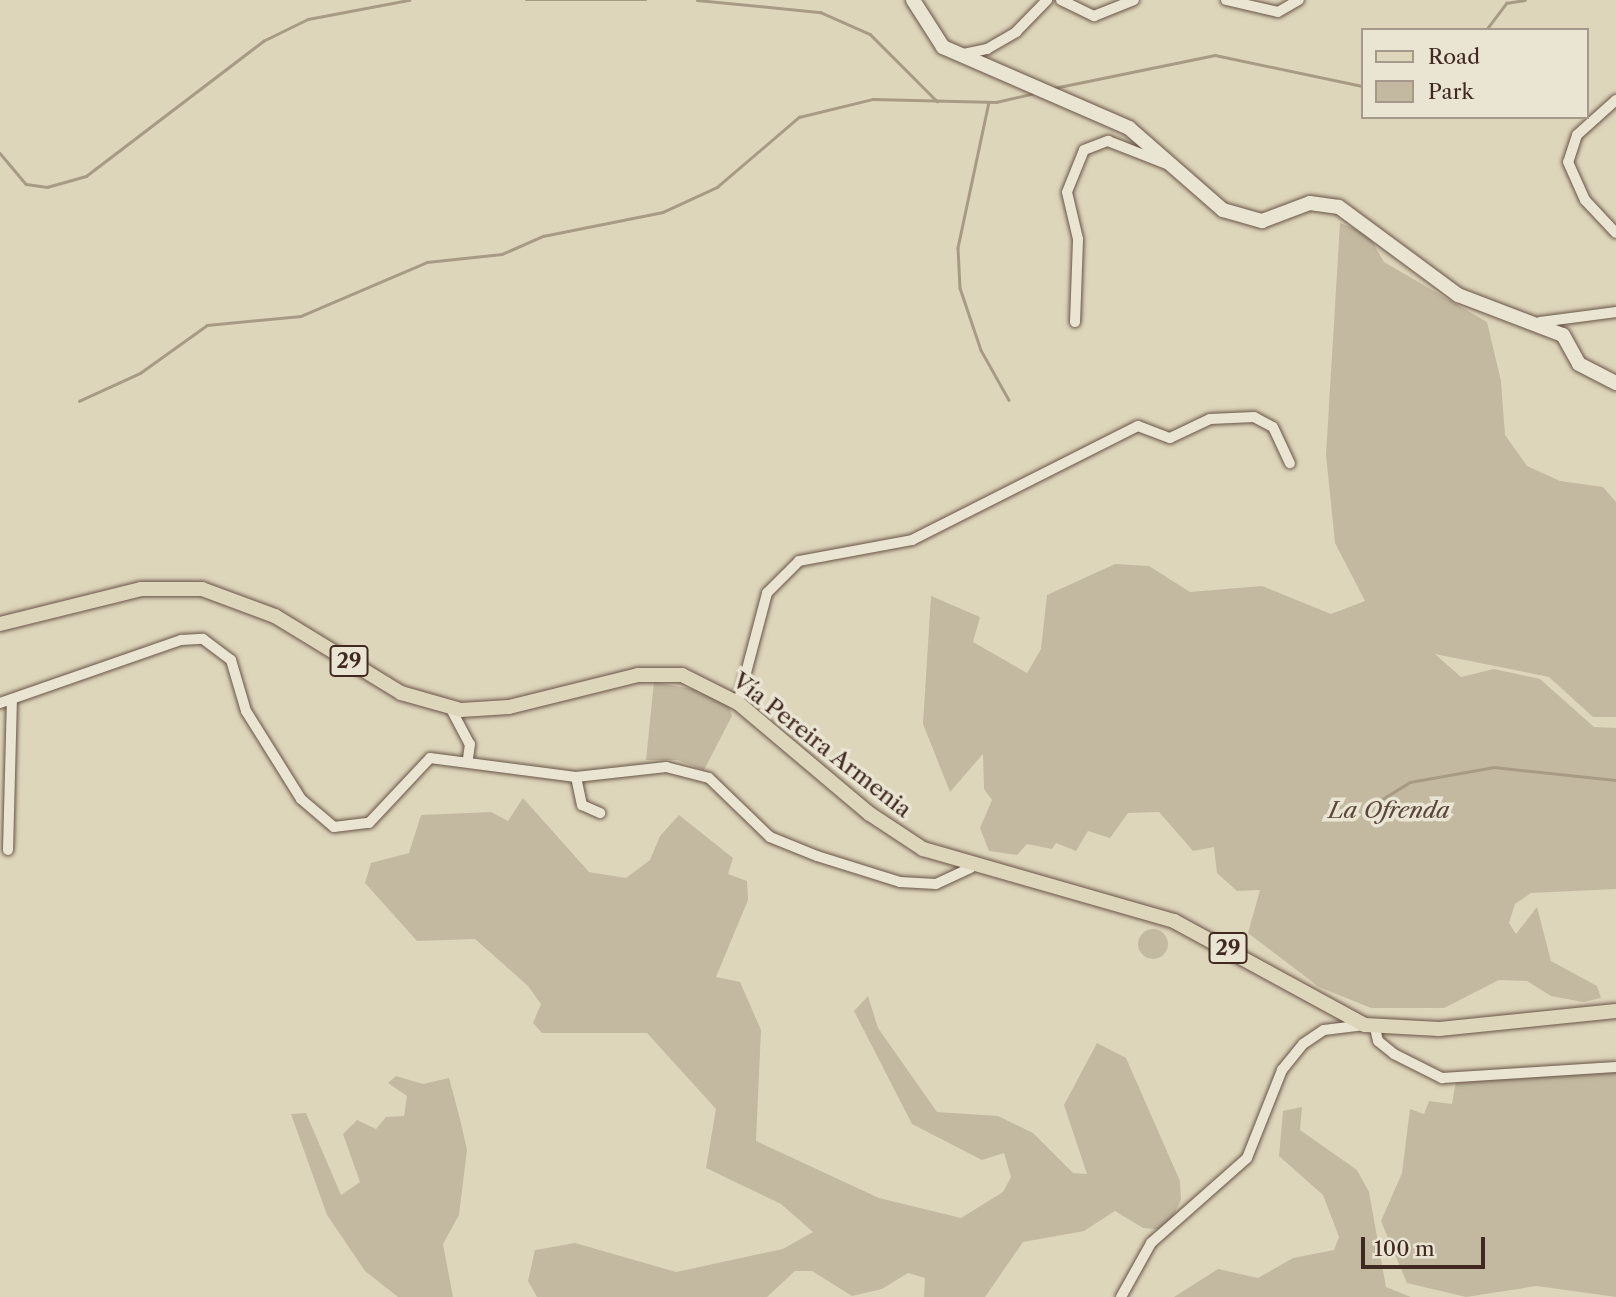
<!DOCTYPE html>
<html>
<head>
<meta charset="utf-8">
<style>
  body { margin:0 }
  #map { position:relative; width:1616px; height:1297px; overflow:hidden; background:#ded6bb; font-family:"Libre Caslon Text",serif }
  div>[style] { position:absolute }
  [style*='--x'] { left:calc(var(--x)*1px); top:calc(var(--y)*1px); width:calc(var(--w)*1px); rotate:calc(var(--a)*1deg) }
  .green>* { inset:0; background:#c3b9a1 }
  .round { border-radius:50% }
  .stream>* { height:2.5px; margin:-1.25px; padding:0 1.25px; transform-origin:1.25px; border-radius:1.25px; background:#a89b86 }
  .roads { filter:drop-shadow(0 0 2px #685447) drop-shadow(0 0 2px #685447) }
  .street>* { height:10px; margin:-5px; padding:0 5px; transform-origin:5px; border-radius:5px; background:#eae4d3 }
  .secondary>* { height:14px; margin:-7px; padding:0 7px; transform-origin:7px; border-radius:7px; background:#eae4d3 }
  .primary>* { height:14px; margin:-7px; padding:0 7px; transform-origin:7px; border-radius:7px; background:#ded6bb }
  span { translate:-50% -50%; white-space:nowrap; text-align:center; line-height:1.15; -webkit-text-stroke:7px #eae4d3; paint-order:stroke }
  .shield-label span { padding:2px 5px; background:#eae4d3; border:2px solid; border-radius:5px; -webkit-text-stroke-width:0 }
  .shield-label { font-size:21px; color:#402920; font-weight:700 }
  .street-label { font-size:23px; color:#402920 }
  .park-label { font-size:23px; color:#5a463a; font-style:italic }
  .legend { position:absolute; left:1361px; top:28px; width:228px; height:91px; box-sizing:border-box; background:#eae4d3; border:2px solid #a6998b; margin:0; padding:9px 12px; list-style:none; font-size:21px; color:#402920 }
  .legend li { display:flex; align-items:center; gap:14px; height:35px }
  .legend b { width:35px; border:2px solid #a6998b }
  .scale { position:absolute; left:1361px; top:1237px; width:124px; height:32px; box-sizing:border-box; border:4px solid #402920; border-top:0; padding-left:9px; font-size:21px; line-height:24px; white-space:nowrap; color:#402920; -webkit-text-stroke:5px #eae4d3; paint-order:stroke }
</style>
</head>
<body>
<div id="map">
  <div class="green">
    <div style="clip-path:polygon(1340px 223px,1368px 234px,1384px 262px,1487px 322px,1501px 381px,1505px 435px,1527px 466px,1560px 481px,1603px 487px,1616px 502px,1616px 717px,1593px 717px,1549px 677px,1435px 654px,1461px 677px,1494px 669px,1540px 679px,1594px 727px,1616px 728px,1616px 889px,1531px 893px,1515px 904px,1509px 923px,1516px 934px,1537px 907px,1551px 961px,1597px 986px,1601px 998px,1583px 1002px,1551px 996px,1527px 981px,1499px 980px,1444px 1008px,1371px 1008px,1319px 987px,1248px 933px,1260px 890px,1237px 891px,1217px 873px,1214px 847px,1193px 851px,1159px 812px,1128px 813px,1110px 838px,1088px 831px,1076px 851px,1056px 843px,1052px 849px,1027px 844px,1017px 855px,989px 851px,980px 828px,992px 800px,984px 789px,983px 754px,950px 792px,923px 724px,931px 596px,980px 617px,973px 642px,1027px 673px,1041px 649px,1047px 595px,1115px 564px,1149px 566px,1190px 592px,1262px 586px,1331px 614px,1365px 601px,1335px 543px,1326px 455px)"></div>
    <div style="clip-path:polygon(654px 682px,713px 693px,729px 706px,732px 716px,704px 770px,677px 760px,646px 760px)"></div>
    <div style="clip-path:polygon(523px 798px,589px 872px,626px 878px,650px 860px,660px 836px,679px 815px,733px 858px,728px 874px,747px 881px,748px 900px,716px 977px,740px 982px,761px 1030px,756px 1141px,879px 1198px,961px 1218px,1003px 1192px,1011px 1177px,1004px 1153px,982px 1160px,912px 1124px,854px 1011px,868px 996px,878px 1028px,937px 1112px,998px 1116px,1033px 1133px,1073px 1173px,1087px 1174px,1064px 1105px,1097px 1043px,1126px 1058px,1180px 1181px,1181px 1200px,1166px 1230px,1143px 1228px,1115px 1211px,1084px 1231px,1023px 1242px,985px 1297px,924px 1297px,925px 1278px,908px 1273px,882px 1289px,852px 1296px,812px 1271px,795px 1271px,767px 1297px,537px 1297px,528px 1281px,535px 1250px,575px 1243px,676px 1272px,783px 1249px,813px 1232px,781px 1204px,706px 1168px,716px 1109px,647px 1033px,542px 1033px,533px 1023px,541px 1004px,528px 986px,475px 939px,417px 941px,365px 883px,371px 863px,409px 853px,421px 815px,491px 812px,508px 821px)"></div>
    <div class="round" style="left:1138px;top:929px;width:30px;height:30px"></div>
    <div style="clip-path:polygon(1616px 1069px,1616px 1297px,1537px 1286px,1466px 1297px,1407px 1283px,1381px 1221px,1402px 1173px,1410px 1109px,1424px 1114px,1429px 1101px,1452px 1104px,1456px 1081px)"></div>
    <div style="clip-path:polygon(396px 1076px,423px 1084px,449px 1078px,460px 1119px,467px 1150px,459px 1215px,443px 1244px,453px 1297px,398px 1297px,365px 1271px,327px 1215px,291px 1114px,306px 1113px,341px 1195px,360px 1182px,343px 1134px,357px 1120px,376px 1129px,386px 1117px,404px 1116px,407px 1096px,388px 1083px)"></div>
    <div style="clip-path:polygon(1302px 1107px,1300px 1130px,1357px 1170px,1369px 1192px,1386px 1287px,1411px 1297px,1174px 1297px,1218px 1269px,1258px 1278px,1293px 1258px,1334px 1250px,1339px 1237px,1323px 1195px,1279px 1156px,1283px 1111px)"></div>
  </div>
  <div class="stream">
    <div style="--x:526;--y:0;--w:120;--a:0"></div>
    <div style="--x:697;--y:0;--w:124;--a:5.6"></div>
    <div style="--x:820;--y:12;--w:55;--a:23.7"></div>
    <div style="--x:870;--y:34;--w:95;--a:45"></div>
    <div style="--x:1486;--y:30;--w:34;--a:-53"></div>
    <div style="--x:1506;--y:3;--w:19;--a:-9"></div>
    <div style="--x:1054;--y:88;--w:164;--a:-11.6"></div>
    <div style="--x:1215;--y:55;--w:150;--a:11.9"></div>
    <div style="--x:989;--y:102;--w:149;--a:102"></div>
    <div style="--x:958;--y:248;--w:40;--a:87.1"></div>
    <div style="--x:960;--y:288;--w:65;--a:71.3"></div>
    <div style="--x:981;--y:350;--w:57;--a:60.8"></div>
    <div style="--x:0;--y:153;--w:40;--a:50"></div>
    <div style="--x:26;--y:184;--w:21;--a:8"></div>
    <div style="--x:47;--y:187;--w:41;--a:-15.8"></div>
    <div style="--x:86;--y:176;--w:223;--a:-37.3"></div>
    <div style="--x:263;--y:41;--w:50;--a:-26.1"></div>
    <div style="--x:308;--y:19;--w:103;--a:-10.7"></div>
    <div style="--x:79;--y:401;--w:67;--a:-24.7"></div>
    <div style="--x:140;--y:373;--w:82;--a:-35.6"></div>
    <div style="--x:207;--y:325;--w:94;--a:-5.5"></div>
    <div style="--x:301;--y:316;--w:137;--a:-23.2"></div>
    <div style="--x:427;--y:262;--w:75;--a:-6.1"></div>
    <div style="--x:502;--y:254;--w:45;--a:-23.7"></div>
    <div style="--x:543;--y:236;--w:122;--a:-11.3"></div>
    <div style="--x:663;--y:212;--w:60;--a:-24.8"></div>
    <div style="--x:717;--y:187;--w:108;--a:-40.5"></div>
    <div style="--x:799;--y:117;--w:76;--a:-13.7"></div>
    <div style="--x:873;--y:99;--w:123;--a:1.4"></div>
    <div style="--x:996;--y:102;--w:39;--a:-13"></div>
    <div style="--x:1368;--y:808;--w:49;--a:-31.8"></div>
    <div style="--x:1410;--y:782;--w:85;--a:-10.1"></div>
    <div style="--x:1494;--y:767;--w:123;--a:6.1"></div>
  </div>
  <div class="roads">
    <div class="street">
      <div style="--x:1061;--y:0;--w:37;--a:26"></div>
      <div style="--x:1094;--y:16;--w:43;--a:-21.8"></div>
      <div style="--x:1226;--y:0;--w:53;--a:13"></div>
      <div style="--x:1278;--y:12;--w:24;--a:-30"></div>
      <div style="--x:959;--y:55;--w:29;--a:-12"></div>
      <div style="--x:987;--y:49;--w:34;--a:-30"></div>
      <div style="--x:1016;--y:32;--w:45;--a:-45.9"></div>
      <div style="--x:1616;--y:100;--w:52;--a:138.1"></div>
      <div style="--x:1577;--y:135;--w:28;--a:108"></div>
      <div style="--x:1568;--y:162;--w:42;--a:65.9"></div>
      <div style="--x:1585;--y:200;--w:45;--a:46.8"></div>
      <div style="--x:1075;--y:322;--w:83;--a:-87.9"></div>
      <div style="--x:1078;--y:239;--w:48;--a:-103.2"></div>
      <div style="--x:1067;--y:192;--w:45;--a:-68"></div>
      <div style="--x:1084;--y:150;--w:26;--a:-21"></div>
      <div style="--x:1108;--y:141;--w:66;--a:21.5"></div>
      <div style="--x:1540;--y:322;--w:77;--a:-7.5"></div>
      <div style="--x:0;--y:703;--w:192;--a:-19.2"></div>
      <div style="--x:181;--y:640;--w:22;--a:-3"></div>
      <div style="--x:203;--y:639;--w:35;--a:37"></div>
      <div style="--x:231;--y:660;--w:53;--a:73.6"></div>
      <div style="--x:246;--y:711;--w:104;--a:58"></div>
      <div style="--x:301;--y:799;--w:43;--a:40.3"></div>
      <div style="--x:334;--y:827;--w:35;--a:-7"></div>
      <div style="--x:369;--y:823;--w:89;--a:-46.8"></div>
      <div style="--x:430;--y:758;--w:147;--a:7.4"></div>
      <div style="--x:576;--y:777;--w:91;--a:-6.3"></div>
      <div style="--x:666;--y:767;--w:44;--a:14.3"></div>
      <div style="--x:709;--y:778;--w:85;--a:44"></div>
      <div style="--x:770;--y:837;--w:51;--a:22"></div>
      <div style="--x:817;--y:856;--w:87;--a:17.4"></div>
      <div style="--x:900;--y:882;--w:36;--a:3"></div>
      <div style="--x:936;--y:884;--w:38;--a:-25"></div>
      <div style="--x:738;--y:703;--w:114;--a:-75.2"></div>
      <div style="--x:767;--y:593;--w:45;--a:-45"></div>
      <div style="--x:799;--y:561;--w:115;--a:-10.5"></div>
      <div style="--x:912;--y:540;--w:253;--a:-26.8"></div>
      <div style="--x:1138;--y:426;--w:34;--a:21"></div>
      <div style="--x:1170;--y:438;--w:44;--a:-25.4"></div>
      <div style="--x:1210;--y:419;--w:44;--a:-2.6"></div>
      <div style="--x:1254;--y:417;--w:21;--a:28"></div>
      <div style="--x:1273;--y:427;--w:40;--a:65"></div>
      <div style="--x:451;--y:709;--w:40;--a:62"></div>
      <div style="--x:470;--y:744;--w:15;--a:98"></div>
      <div style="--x:576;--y:777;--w:29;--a:78"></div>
      <div style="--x:582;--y:805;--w:20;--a:24"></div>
      <div style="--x:8;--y:850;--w:150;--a:-88.5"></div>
      <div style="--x:1375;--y:1028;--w:13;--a:77"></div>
      <div style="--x:1378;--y:1041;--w:21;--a:39"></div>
      <div style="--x:1394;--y:1054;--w:54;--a:26.6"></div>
      <div style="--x:1442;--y:1078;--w:174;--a:-3.6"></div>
      <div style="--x:1121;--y:1297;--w:62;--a:-60.9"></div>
      <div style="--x:1151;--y:1243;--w:128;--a:-41.5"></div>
      <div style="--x:1247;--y:1158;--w:95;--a:-68.3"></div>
      <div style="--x:1282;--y:1070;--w:33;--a:-51"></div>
      <div style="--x:1303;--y:1044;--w:25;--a:-34"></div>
      <div style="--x:1324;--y:1030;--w:41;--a:-7"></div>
    </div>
    <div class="secondary">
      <div style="--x:913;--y:0;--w:56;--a:57.4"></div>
      <div style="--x:943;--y:47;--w:203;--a:23.5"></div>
      <div style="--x:1129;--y:128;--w:125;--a:41.1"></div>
      <div style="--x:1223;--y:210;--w:41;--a:15.8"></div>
      <div style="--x:1262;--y:221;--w:51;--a:-20.6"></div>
      <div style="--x:1310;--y:203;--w:29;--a:8"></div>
      <div style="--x:1339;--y:207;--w:148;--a:36.5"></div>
      <div style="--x:1458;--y:295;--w:112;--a:20.9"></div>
      <div style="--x:1563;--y:335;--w:33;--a:61"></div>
      <div style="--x:1579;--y:364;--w:42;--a:27.2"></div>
    </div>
    <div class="primary">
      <div style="--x:0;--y:624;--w:145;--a:-13.9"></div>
      <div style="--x:141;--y:589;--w:61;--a:0"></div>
      <div style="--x:202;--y:589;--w:78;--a:20.3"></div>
      <div style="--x:275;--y:616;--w:148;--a:31.4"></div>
      <div style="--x:401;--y:693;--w:62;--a:15.8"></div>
      <div style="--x:461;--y:710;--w:48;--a:-3.6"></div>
      <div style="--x:509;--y:707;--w:133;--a:-13.9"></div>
      <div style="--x:638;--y:675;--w:44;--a:0"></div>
      <div style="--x:682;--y:675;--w:63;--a:26.6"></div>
      <div style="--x:738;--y:703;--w:172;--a:40.1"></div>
      <div style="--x:870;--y:814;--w:64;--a:33.4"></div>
      <div style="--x:923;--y:849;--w:261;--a:16"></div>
      <div style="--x:1174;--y:921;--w:217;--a:28.6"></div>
      <div style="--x:1365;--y:1025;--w:74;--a:3.1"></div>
      <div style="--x:1439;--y:1029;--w:178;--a:-5.8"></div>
    </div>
  </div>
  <div class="shield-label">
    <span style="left:349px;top:661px">29</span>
    <span style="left:1228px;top:948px">29</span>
  </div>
  <div class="street-label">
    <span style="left:822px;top:745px;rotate:38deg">Vía Pereira Armenia</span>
  </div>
  <div class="park-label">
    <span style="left:1389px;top:810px">La Ofrenda</span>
  </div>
  <ul class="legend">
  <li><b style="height:9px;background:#ded6bb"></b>Road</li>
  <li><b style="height:19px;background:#c3b9a1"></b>Park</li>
  </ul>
  <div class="scale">100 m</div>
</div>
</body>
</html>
